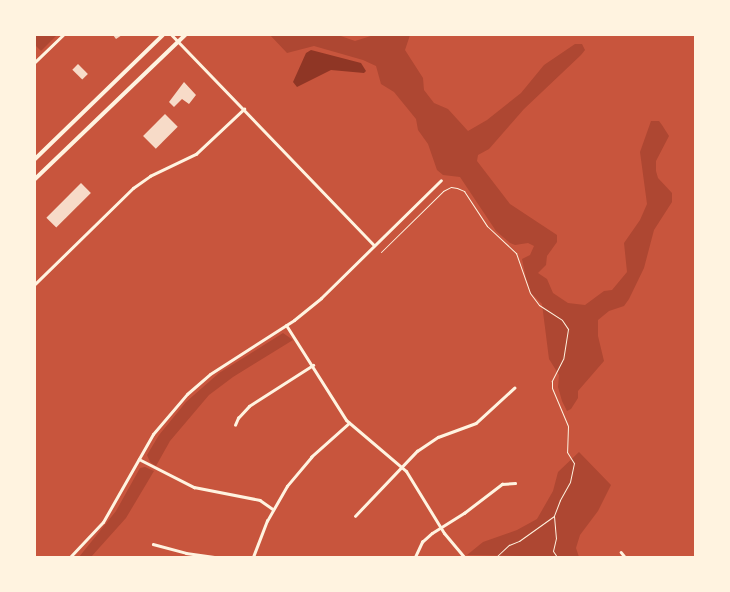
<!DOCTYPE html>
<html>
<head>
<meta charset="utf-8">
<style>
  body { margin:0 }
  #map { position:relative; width:730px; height:592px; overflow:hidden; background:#c8553d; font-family:Commissioner,sans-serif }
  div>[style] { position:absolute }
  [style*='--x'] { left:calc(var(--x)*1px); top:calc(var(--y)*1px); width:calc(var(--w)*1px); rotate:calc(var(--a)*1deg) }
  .green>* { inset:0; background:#ae4732 }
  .water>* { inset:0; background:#8f3625 }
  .building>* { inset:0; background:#f7dbc8; transform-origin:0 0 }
  .path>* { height:1px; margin:-0.5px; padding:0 0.5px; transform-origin:0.5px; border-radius:0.5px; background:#fff3e0 }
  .minor>* { height:2.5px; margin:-1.25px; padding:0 1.25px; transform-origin:1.25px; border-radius:1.25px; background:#fff3e0 }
  .tertiary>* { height:3px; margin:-1.5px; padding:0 1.5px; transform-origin:1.5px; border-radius:1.5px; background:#fff3e0 }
  .primary>* { height:4px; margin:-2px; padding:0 2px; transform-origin:2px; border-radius:2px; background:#fff3e0 }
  span { translate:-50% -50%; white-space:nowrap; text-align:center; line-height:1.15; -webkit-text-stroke:3px #fff3e0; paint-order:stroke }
  .frame { position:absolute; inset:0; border:36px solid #fff3e0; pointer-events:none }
</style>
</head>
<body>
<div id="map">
  <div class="green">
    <div style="clip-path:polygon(35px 35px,57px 35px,41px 51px,35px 45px)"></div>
    <div style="clip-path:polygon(270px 35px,338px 35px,355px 41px,374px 35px,410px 35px,405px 50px,423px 78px,424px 90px,434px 103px,448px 109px,468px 131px,487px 120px,521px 93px,544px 65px,575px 44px,582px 44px,585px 50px,581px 55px,524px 109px,489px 149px,478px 155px,477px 161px,510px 204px,557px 235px,557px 242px,547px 256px,546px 265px,538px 273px,547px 279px,553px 293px,568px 303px,585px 305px,604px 291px,612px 290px,627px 272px,624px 243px,640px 220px,647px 204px,640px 152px,651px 121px,659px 121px,662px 125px,669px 136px,656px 161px,656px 171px,658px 178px,672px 193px,672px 202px,654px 230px,644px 268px,629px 299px,624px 306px,609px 311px,598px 320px,598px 336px,604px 361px,578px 391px,578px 398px,571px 409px,567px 411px,562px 401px,558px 387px,559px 375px,549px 359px,542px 304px,531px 293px,526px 278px,522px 259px,530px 255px,534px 246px,528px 243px,515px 245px,510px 243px,496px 231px,460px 177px,443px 175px,437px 170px,428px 144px,418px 130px,416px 119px,394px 92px,381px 84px,376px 66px,363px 60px,314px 46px,287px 53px)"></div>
    <div style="clip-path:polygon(283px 333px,293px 340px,233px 377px,209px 395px,170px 441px,156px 466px,150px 462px,147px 455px,159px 435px,186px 402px,219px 373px)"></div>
    <div style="clip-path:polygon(579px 452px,611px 485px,598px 511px,580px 535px,576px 548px,579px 557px,467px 555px,483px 542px,517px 530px,537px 519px,553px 491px,558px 472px)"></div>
    <div style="clip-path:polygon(145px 467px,154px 471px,126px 518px,91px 557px,79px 557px,116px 511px,140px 468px)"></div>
  </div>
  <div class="water">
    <div style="clip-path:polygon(311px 50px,361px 63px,366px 71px,364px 73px,331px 70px,297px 87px,293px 82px,306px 53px)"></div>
  </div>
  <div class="building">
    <div style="clip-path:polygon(113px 35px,122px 35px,116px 39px)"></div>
    <div style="left:78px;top:64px;width:14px;height:8px;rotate:45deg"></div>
    <div style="clip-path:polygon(184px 82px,196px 95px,189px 104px,182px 99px,174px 107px,169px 102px)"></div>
    <div style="left:165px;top:114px;width:18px;height:31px;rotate:45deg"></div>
    <div style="left:81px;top:183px;width:14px;height:49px;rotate:45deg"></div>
  </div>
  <div class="path">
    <div style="--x:381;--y:252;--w:87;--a:-44.5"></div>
    <div style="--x:443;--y:191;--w:9;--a:-27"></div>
    <div style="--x:451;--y:187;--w:6;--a:9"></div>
    <div style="--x:457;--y:188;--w:8;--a:23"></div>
    <div style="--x:464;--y:191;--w:42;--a:56.7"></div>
    <div style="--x:487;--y:226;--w:40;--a:43"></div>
    <div style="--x:516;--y:253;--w:42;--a:70.7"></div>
    <div style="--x:530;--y:293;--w:15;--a:53"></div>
    <div style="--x:539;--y:305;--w:27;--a:33"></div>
    <div style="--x:562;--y:320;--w:11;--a:56"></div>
    <div style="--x:568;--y:329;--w:30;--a:99"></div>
    <div style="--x:563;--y:359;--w:25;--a:117"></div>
    <div style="--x:552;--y:381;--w:7;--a:90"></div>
    <div style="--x:552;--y:388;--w:41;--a:67.2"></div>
    <div style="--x:568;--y:426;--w:26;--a:92"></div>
    <div style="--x:567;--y:452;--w:13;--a:58"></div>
    <div style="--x:574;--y:463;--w:19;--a:102"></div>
    <div style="--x:570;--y:482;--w:21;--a:119"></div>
    <div style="--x:560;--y:500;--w:17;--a:111"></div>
    <div style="--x:554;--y:516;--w:22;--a:85"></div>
    <div style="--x:556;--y:538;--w:13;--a:103"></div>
    <div style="--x:553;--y:551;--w:7;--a:56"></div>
    <div style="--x:495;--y:557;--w:8;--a:0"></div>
    <div style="--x:496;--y:557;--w:18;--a:-43"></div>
    <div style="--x:509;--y:545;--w:11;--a:-22"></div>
    <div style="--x:519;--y:541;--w:43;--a:-35.5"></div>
  </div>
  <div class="minor">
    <div style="--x:172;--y:35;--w:291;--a:46.1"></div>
    <div style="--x:35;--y:62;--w:39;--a:-44"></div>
    <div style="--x:35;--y:284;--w:137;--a:-44.4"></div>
    <div style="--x:133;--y:188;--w:21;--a:-35"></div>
    <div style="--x:150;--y:176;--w:51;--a:-25.6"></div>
    <div style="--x:196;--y:154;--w:66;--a:-43.2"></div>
    <div style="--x:235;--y:425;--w:8;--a:-67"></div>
    <div style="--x:238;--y:418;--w:16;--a:-47"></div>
    <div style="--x:249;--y:406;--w:76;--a:-32.6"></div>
    <div style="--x:139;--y:459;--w:62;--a:27"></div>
    <div style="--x:194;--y:487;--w:67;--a:11.1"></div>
    <div style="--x:260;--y:500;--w:16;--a:35"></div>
    <div style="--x:355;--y:516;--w:90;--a:-46.4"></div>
    <div style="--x:417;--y:451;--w:25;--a:-34"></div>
    <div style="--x:438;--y:437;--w:40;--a:-20.2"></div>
    <div style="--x:476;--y:423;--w:52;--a:-42.6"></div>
    <div style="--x:153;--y:544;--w:34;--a:15"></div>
    <div style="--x:186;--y:553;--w:30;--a:8"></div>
    <div style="--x:621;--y:552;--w:6;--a:51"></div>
    <div style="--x:253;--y:557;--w:39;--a:-69"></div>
    <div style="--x:267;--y:521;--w:40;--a:-60.3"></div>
    <div style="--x:287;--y:486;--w:38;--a:-50"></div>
    <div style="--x:311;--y:457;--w:51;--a:-41.8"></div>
    <div style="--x:415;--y:557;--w:17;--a:-65"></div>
    <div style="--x:422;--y:542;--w:13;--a:-42"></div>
    <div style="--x:432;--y:533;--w:38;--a:-32"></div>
    <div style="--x:464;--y:513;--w:48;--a:-37.3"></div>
    <div style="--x:502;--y:484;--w:13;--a:-4"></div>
  </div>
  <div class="tertiary">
    <div style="--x:286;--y:325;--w:112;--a:57.7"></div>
    <div style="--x:346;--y:420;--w:79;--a:40.4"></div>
    <div style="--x:406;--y:471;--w:73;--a:58.5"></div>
    <div style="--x:444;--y:533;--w:31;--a:50"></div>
    <div style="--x:70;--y:557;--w:48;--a:-46.7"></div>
    <div style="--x:103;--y:522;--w:101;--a:-60.4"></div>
    <div style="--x:153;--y:434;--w:52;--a:-49.6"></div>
    <div style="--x:187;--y:394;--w:30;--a:-41"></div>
    <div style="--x:210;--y:374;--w:100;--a:-32.7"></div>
    <div style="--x:294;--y:320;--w:35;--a:-39"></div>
    <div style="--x:321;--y:298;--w:168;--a:-44.5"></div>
  </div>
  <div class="primary">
    <div style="--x:35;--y:159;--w:178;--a:-44.1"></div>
    <div style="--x:35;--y:179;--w:208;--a:-43.8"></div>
  </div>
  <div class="frame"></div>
</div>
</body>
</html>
